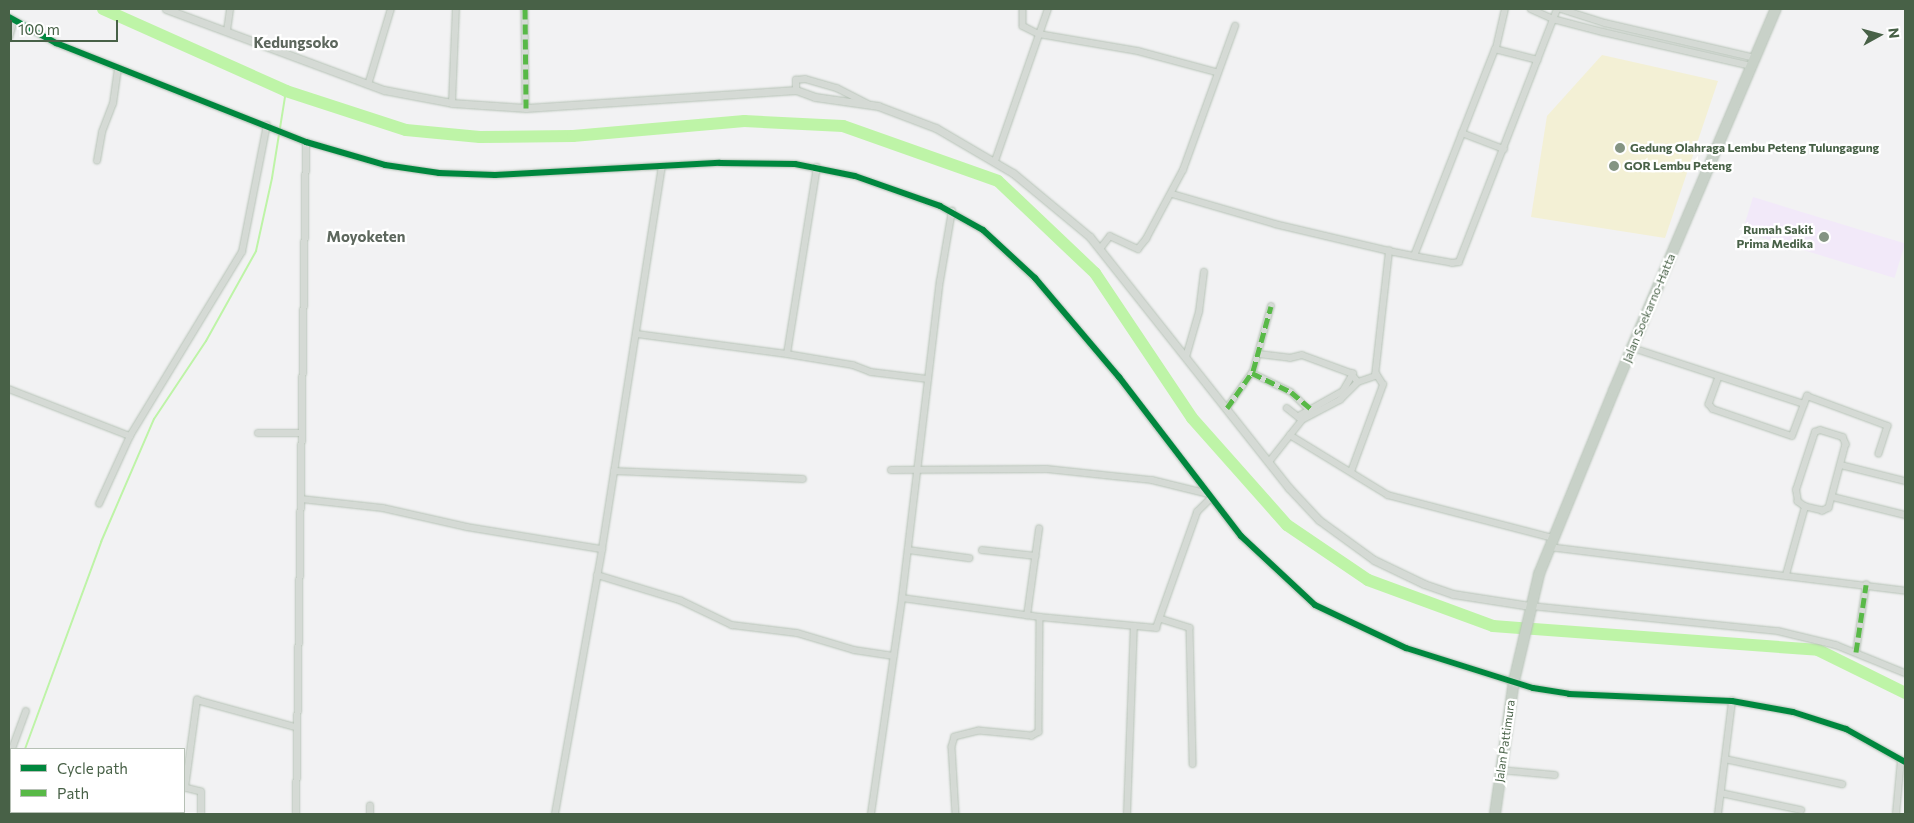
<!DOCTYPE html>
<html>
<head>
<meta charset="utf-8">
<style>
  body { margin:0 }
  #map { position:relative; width:1914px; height:823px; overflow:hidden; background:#f2f2f3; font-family:Commissioner,sans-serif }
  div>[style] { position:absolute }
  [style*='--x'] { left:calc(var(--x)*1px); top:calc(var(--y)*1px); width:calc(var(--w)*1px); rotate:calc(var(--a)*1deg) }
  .medical>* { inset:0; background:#f2e9f9; transform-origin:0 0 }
  .green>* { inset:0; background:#f3f0d5 }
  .stream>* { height:2px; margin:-1px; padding:0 1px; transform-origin:1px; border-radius:1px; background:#bef4a7 }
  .river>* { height:12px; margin:-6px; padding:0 6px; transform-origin:6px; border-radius:6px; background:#bef4a7 }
  .roads { filter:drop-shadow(0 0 1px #b6c2b6) drop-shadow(0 0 1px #b6c2b6) }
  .minor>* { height:5.5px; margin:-2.75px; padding:0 2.75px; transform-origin:2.75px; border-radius:2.75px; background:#d5dad5 }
  .tertiary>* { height:7px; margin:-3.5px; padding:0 3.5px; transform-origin:3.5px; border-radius:3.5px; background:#d5dad5 }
  .trunk>* { height:10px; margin:-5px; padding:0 5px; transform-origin:5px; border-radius:5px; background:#c8d1c8 }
  .quiet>* { height:5px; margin-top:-2.5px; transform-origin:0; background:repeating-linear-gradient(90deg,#58b947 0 10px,transparent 0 15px) }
  .cycleway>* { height:6px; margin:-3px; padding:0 3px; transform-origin:3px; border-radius:3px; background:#00873e }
  .dots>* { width:14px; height:14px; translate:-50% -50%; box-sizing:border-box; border:2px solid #fff; border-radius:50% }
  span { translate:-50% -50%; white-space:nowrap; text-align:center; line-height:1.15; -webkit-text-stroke:4.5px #fff; paint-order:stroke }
  .poi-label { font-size:12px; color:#486147; font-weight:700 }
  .left { translate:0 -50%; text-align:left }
  .right { translate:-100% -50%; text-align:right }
  .street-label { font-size:12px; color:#486147 }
  .quarter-label { font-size:15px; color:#5d675d; font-weight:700 }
  .frame { position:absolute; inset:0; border:10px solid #486147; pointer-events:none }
  .legend { position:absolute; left:10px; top:748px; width:175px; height:65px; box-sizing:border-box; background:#fff; border:1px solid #b6c0b5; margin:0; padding:6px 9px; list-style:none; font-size:15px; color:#486147 }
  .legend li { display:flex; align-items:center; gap:10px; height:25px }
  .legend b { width:25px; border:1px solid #b6c0b5 }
  .north { position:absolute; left:1854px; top:10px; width:50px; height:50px; -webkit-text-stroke:4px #fff; paint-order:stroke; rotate:83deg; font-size:14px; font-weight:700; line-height:20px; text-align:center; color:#486147 }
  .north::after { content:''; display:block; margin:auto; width:18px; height:22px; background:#486147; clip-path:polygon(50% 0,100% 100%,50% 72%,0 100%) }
  .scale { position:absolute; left:10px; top:20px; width:108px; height:22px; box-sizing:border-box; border:2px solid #486147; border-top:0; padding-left:6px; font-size:15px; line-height:18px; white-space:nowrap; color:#486147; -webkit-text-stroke:4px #fff; paint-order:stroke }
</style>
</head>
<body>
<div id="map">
  <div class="medical">
    <div style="left:1753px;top:197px;width:159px;height:36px;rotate:17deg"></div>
  </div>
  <div class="green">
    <div style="clip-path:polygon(1602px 55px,1718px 81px,1665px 238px,1531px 217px,1547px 116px)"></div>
  </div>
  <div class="stream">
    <div style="--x:25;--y:749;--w:221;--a:-69.8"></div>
    <div style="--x:101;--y:542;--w:134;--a:-66.7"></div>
    <div style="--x:154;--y:419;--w:94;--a:-56.3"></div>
    <div style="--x:206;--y:341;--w:103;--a:-60.9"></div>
    <div style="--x:256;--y:251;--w:75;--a:-77.6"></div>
    <div style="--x:272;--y:178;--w:88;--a:-80.9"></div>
    <div style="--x:9;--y:791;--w:6;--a:-72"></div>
  </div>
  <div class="river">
    <div style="--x:103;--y:9;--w:201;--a:24.1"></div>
    <div style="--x:286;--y:91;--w:126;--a:18"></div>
    <div style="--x:406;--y:130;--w:74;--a:5.4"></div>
    <div style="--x:480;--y:137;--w:93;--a:-0.6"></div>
    <div style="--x:573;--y:136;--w:172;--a:-5"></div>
    <div style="--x:744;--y:121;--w:99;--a:2.9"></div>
    <div style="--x:843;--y:126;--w:164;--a:19.5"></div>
    <div style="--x:998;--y:181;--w:134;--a:43.5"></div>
    <div style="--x:1095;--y:273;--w:174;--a:56.2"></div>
    <div style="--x:1192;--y:418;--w:143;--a:48.4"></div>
    <div style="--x:1287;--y:525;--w:98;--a:34.2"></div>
    <div style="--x:1368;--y:580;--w:133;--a:20.2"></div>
    <div style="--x:1493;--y:626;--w:326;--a:4.2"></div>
    <div style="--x:1818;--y:650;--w:97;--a:26.3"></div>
  </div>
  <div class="roads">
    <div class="minor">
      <div style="--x:525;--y:9;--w:99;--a:89.4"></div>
      <div style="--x:1023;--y:9;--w:17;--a:90"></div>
      <div style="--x:1023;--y:26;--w:18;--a:27"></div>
      <div style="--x:1039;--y:34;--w:100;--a:9.7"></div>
      <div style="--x:1138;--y:51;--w:81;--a:15.1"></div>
      <div style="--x:1531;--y:9;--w:24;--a:24"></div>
      <div style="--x:1553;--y:19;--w:52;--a:14.6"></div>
      <div style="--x:1603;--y:32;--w:153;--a:12.9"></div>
      <div style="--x:1561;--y:9;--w:46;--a:17.7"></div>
      <div style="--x:1605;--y:23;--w:154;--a:13.1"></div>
      <div style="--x:9;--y:17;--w:54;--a:29"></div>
      <div style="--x:56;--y:43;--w:269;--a:21.6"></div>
      <div style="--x:306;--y:142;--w:82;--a:16.2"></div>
      <div style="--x:385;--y:165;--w:55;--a:8.4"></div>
      <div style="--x:439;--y:173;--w:56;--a:2"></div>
      <div style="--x:495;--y:175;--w:225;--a:-3.1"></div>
      <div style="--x:720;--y:163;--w:75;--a:0.8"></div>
      <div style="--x:795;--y:164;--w:61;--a:11.3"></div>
      <div style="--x:855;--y:176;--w:90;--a:19.4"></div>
      <div style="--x:940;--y:206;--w:49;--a:29.2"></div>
      <div style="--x:983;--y:230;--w:71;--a:42.7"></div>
      <div style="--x:1035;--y:278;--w:130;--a:49.7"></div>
      <div style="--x:1119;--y:377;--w:200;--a:52.5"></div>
      <div style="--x:1241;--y:536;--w:101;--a:43"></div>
      <div style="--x:1315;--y:605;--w:101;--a:25.3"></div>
      <div style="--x:1406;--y:648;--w:133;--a:17.5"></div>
      <div style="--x:1533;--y:688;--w:36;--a:9"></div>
      <div style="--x:1569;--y:694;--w:163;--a:2.5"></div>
      <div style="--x:1732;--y:701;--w:62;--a:10.2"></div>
      <div style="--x:1793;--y:712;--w:56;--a:17.8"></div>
      <div style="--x:1846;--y:729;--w:68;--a:29.2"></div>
      <div style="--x:227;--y:31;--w:22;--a:-82"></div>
      <div style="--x:9;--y:38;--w:18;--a:-74"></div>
      <div style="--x:1496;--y:48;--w:40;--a:-77"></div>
      <div style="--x:368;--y:85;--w:79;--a:-73.2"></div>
      <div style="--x:796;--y:90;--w:10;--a:-90"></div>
      <div style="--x:796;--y:80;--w:9;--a:-6"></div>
      <div style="--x:805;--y:79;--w:33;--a:16"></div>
      <div style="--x:837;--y:88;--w:34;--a:27"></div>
      <div style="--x:452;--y:103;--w:94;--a:-87.6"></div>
      <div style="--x:1462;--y:133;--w:45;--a:20.9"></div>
      <div style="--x:97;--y:161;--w:29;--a:-80"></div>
      <div style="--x:102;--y:132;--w:30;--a:-69"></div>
      <div style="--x:113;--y:104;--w:36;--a:-82"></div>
      <div style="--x:995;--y:161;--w:161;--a:-70.8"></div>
      <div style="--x:1172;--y:194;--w:107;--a:16.2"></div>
      <div style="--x:1275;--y:224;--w:117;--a:13.3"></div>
      <div style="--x:1100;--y:249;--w:16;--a:-52"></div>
      <div style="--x:1110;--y:236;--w:31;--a:25"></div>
      <div style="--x:1138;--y:249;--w:13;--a:-51"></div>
      <div style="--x:1146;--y:239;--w:78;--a:-61.8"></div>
      <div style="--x:1183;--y:170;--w:153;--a:-70.1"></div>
      <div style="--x:1414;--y:256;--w:39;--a:10"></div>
      <div style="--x:1452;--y:263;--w:7;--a:-8"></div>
      <div style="--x:1459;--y:262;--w:271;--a:-68.8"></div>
      <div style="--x:637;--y:334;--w:151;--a:7.6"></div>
      <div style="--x:787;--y:354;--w:67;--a:9.5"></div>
      <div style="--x:853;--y:365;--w:19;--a:21"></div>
      <div style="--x:871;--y:372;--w:57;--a:7"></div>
      <div style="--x:1633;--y:348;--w:180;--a:18.1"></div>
      <div style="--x:787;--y:354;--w:189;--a:-80.9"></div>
      <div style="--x:1259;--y:354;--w:31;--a:7"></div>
      <div style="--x:1290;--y:358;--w:12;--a:-14"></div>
      <div style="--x:1302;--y:355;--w:52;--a:20.2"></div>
      <div style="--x:1351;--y:373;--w:11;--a:52"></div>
      <div style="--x:1186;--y:357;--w:47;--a:-73.9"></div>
      <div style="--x:1199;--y:312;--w:40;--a:-82.9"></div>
      <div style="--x:1252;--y:373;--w:43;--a:26"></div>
      <div style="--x:1291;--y:392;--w:30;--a:44"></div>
      <div style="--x:1719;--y:377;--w:29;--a:110"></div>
      <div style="--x:1709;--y:404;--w:6;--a:51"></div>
      <div style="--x:1713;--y:409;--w:83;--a:18.9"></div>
      <div style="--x:1792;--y:436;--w:43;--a:-69.4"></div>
      <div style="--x:1807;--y:396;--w:86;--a:20.3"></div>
      <div style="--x:1888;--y:426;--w:29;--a:108"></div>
      <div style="--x:9;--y:389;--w:130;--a:21.2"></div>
      <div style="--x:1227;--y:408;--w:45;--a:-54.9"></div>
      <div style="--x:1253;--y:371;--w:67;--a:-74.5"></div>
      <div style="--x:1287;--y:408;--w:18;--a:38"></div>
      <div style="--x:1299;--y:416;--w:51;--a:-29.6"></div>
      <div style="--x:1343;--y:391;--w:20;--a:-60"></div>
      <div style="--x:258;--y:433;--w:43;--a:0"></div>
      <div style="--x:1290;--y:435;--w:115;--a:31.5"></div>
      <div style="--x:1388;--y:495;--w:171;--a:14.6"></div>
      <div style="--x:1269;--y:462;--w:53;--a:-51.8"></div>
      <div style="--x:1302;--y:420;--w:43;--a:-27.8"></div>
      <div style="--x:1340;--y:400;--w:25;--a:-45"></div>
      <div style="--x:1358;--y:382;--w:18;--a:-19"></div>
      <div style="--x:1375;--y:376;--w:126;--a:-83.6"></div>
      <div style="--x:1389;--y:251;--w:25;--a:11"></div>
      <div style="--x:1414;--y:256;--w:222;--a:-68.6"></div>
      <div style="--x:1495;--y:49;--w:44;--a:14.3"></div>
      <div style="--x:1841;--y:465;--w:66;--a:14"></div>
      <div style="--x:891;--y:470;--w:156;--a:-0.4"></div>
      <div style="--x:1047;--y:469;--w:106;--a:6"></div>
      <div style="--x:1152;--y:480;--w:55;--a:13.8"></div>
      <div style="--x:614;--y:471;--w:189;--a:2.4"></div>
      <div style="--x:1351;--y:472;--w:93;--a:-69.8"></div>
      <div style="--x:1383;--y:385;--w:13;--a:-122"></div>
      <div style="--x:1833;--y:497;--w:74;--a:14"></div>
      <div style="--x:301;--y:499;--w:82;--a:6.3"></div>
      <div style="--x:383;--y:508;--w:86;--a:12.7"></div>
      <div style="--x:467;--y:527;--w:137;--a:9.3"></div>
      <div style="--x:99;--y:504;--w:75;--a:-65.5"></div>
      <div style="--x:130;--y:436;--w:215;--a:-58.7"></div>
      <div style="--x:242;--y:252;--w:129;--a:-78.9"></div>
      <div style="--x:1549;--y:547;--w:359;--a:7"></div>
      <div style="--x:908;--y:550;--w:62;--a:7.5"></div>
      <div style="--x:982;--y:550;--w:54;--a:6.3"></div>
      <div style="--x:597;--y:575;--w:87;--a:16.8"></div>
      <div style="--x:680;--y:600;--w:58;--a:25.7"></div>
      <div style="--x:732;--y:625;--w:65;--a:7"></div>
      <div style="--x:797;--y:633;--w:59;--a:16.6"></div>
      <div style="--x:854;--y:650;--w:40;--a:8.5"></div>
      <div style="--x:1786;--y:575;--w:71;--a:-74.4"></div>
      <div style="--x:1805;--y:507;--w:9;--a:-144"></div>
      <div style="--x:1798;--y:502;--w:12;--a:-99"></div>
      <div style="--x:1796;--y:490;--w:61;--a:-71.9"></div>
      <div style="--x:1815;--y:432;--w:5;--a:-22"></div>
      <div style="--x:1820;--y:430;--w:24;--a:17"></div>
      <div style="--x:1843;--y:437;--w:8;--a:67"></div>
      <div style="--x:1846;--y:444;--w:66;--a:104.9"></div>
      <div style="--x:1829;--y:508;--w:7;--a:153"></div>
      <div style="--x:1823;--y:511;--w:18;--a:-167"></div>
      <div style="--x:902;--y:598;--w:139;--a:7.8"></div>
      <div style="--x:1040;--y:617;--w:115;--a:90.5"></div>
      <div style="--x:1039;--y:732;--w:8;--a:150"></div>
      <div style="--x:1032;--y:736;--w:53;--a:-174.6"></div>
      <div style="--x:979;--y:731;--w:25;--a:166"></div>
      <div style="--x:955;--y:737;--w:10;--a:107"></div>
      <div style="--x:952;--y:747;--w:67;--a:86.6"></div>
      <div style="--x:1531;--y:606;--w:248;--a:5.8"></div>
      <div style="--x:1778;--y:631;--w:60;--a:13.6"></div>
      <div style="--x:1836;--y:645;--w:74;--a:22.1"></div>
      <div style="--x:1027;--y:616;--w:88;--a:-82.1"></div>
      <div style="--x:1040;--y:617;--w:117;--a:5.4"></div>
      <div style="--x:1156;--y:628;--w:123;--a:-70.5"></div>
      <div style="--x:1197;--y:512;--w:18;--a:-45"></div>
      <div style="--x:1161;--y:619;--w:30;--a:17"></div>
      <div style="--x:1190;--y:628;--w:136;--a:88.7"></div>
      <div style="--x:1856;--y:652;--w:68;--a:-81.5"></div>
      <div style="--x:12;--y:749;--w:40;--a:-69.8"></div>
      <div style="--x:1725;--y:759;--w:120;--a:12.1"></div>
      <div style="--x:1500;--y:770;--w:55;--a:5.2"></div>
      <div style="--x:1721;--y:793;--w:82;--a:12"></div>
      <div style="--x:201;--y:814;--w:22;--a:-90"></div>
      <div style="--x:201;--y:792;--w:16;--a:-166"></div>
      <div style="--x:185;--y:788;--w:89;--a:-82.2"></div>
      <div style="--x:197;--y:700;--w:102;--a:15.4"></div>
      <div style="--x:296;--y:814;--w:672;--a:-89.15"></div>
      <div style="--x:370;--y:814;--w:8;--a:-90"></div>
      <div style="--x:555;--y:814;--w:269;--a:-79.9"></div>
      <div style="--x:602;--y:549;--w:387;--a:-81.1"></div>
      <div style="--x:871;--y:814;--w:218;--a:-81.8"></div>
      <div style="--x:902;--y:598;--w:319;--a:-83.2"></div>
      <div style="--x:940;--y:281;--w:71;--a:-80.3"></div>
      <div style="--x:1127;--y:814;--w:187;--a:-87.9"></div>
      <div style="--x:1718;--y:814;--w:114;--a:-82.9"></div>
      <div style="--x:1896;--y:814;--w:54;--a:-84.7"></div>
    </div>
    <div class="tertiary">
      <div style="--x:166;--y:9;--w:233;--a:20.4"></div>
      <div style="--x:384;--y:90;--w:69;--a:10.8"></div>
      <div style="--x:452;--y:103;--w:74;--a:3.9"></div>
      <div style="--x:526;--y:108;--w:271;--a:-3.8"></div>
      <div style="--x:796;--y:90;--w:20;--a:20"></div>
      <div style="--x:815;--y:97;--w:64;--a:8.1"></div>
      <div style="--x:878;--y:106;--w:62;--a:20.8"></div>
      <div style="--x:936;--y:128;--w:89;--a:30.3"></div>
      <div style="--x:1013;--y:173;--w:100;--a:39.7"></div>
      <div style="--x:1090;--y:237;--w:320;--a:51.6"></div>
      <div style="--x:1289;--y:488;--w:44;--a:46.8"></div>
      <div style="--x:1319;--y:520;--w:68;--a:36"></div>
      <div style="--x:1374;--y:560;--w:55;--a:25.6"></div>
      <div style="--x:1424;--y:584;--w:31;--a:19"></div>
      <div style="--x:1453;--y:594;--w:78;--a:8.9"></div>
    </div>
    <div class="trunk">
      <div style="--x:1495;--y:814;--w:134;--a:-81.9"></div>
      <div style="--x:1514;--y:681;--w:110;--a:-76.8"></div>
      <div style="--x:1539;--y:574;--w:199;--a:-67.8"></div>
      <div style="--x:1614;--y:390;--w:414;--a:-67"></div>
    </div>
  </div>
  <div class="quiet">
    <div style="--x:525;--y:9;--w:99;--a:89.4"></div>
    <div style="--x:1252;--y:373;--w:43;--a:26"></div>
    <div style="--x:1291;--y:392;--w:25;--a:40"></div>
    <div style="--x:1227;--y:408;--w:45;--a:-54.9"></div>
    <div style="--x:1253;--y:371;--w:67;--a:-74.5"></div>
    <div style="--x:1856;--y:652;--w:68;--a:-81.5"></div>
  </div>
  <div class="cycleway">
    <div style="--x:9;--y:17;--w:54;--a:29"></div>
    <div style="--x:56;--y:43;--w:269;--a:21.6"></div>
    <div style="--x:306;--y:142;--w:82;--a:16.2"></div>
    <div style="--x:385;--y:165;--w:55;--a:8.4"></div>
    <div style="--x:439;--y:173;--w:56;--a:2"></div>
    <div style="--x:495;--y:175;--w:225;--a:-3.1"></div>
    <div style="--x:720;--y:163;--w:75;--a:0.8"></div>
    <div style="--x:795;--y:164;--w:61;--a:11.3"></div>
    <div style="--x:855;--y:176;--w:90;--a:19.4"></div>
    <div style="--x:940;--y:206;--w:49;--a:29.2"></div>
    <div style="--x:983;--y:230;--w:71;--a:42.7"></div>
    <div style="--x:1035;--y:278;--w:130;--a:49.7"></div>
    <div style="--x:1119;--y:377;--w:200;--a:52.5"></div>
    <div style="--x:1241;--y:536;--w:101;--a:43"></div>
    <div style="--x:1315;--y:605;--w:101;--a:25.3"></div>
    <div style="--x:1406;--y:648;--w:133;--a:17.5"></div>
    <div style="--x:1533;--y:688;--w:36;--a:9"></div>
    <div style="--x:1569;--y:694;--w:163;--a:2.5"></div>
    <div style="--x:1732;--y:701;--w:62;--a:10.2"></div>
    <div style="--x:1793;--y:712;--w:56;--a:17.8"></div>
    <div style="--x:1846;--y:729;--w:68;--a:29.2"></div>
  </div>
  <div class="dots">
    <div style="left:1620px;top:148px;background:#849483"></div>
    <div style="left:1614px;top:166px;background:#849483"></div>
    <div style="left:1824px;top:237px;background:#849483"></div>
  </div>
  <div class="poi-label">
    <span class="left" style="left:1630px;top:148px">Gedung Olahraga Lembu Peteng Tulungagung</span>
    <span class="left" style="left:1624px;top:166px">GOR Lembu Peteng</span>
    <span class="right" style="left:1813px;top:237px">Rumah Sakit<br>Prima Medika</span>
  </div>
  <div class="street-label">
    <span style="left:1649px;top:308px;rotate:-67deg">Jalan Soekarno-Hatta</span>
    <span style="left:1505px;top:741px;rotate:-82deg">Jalan Pattimura</span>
  </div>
  <div class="quarter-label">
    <span style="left:296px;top:43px">Kedungsoko</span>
    <span style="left:366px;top:237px">Moyoketen</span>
  </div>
  <div class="frame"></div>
  <ul class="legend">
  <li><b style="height:6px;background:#00873e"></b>Cycle path</li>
  <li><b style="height:6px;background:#58b947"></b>Path</li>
  </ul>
  <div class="north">N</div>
  <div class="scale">100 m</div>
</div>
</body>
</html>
